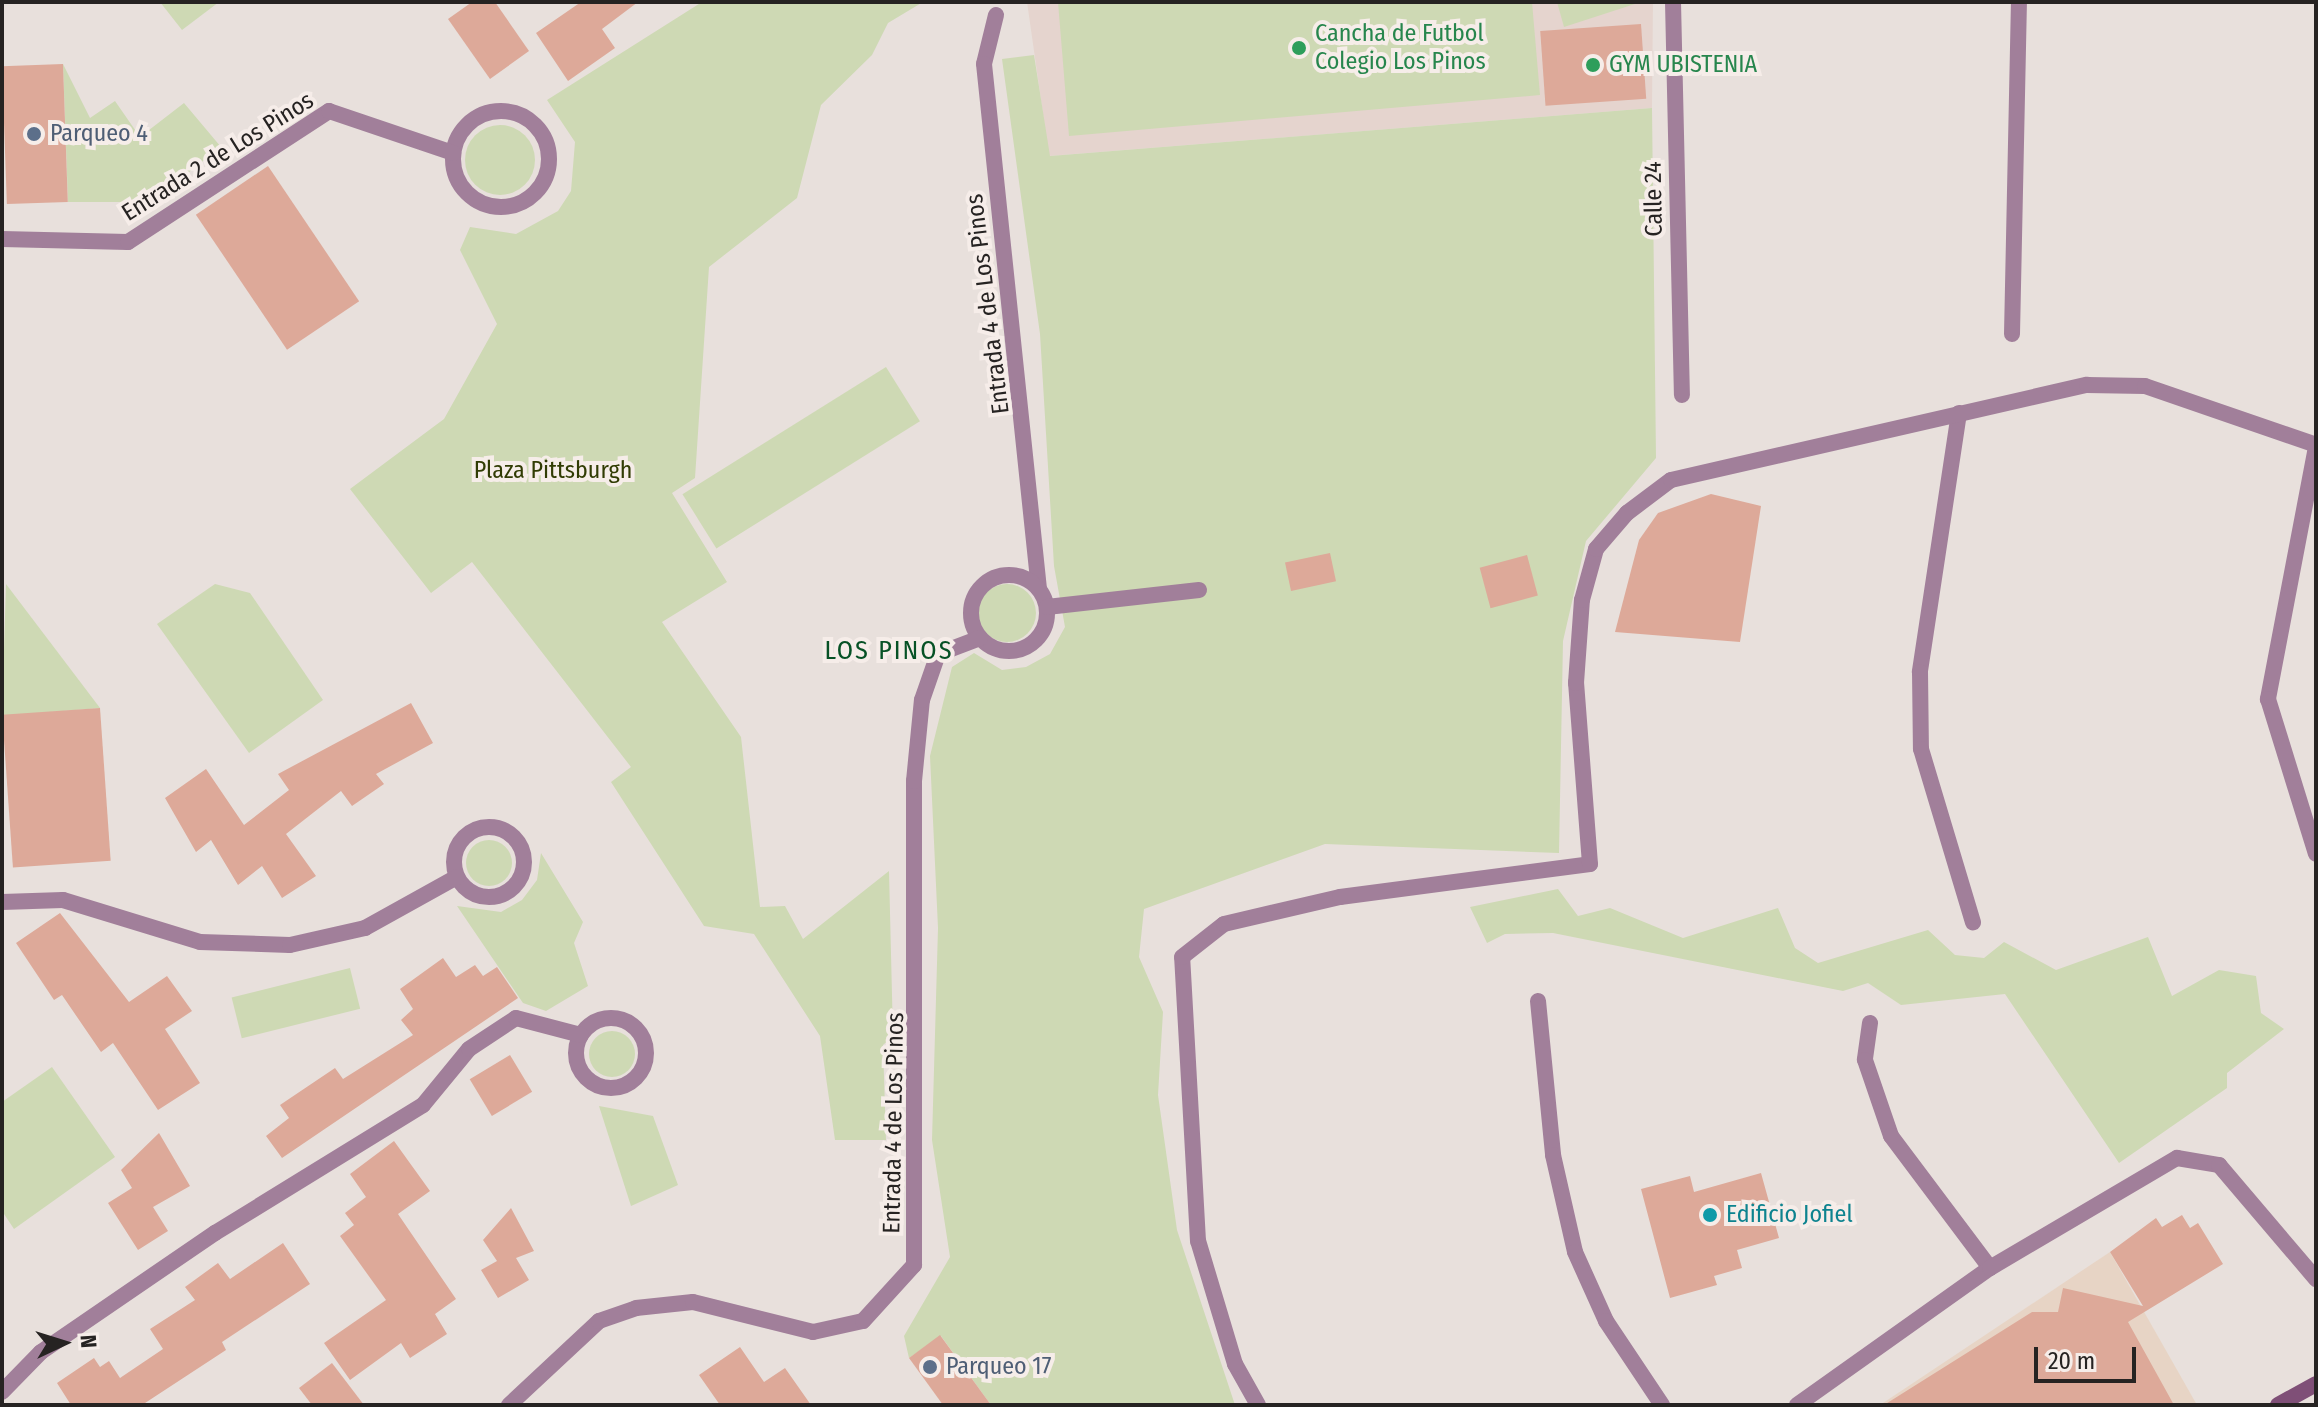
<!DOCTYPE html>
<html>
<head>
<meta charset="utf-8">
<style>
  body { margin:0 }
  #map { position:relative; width:2318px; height:1407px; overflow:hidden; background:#e8e0dc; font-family:"Fira Sans Condensed",sans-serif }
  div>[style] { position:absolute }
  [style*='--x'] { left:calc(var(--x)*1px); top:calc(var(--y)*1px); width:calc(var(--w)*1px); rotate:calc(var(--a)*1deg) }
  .commercial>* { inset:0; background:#e7d4c5 }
  .built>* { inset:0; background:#e5d4ce }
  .green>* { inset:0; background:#ced9b4; transform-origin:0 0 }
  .round { border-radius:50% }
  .building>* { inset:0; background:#dda999; transform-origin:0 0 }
  .street>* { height:16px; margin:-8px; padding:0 8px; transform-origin:8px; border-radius:8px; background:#a17f9a }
  .street>.ring { margin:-8px; padding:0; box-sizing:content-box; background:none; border:16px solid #a17f9a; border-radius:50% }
  .secondary>* { height:16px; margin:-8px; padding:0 8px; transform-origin:8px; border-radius:8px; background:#7f4f77 }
  .dots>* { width:22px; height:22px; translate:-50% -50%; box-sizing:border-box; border:4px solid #f6ede9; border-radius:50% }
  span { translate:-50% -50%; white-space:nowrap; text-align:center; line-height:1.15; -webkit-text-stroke:8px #f6ede9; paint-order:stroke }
  .leisure-label { font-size:24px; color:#27864d }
  .left { translate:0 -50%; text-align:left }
  .service-label { font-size:24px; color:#4e5e75 }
  .street-label { font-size:24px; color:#262322 }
  .park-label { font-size:24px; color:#313c04 }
  .culture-label { font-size:24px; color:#0d838f }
  .neighbourhood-label { font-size:26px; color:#075226; letter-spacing:2px }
  .frame { position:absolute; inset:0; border:4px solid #262322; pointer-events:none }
  .north { position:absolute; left:24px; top:1303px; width:80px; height:80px; -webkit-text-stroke:6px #f6ede9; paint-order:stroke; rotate:86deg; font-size:22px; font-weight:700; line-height:32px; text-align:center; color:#262322 }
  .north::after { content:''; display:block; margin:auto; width:28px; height:36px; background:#262322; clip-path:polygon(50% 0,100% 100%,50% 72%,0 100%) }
  .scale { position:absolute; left:2034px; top:1347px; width:102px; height:36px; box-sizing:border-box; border:4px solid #262322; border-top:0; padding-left:10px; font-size:24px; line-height:28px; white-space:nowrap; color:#262322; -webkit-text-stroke:6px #f6ede9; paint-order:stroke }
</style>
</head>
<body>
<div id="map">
  <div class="commercial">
    <div style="clip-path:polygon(2110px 1252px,2197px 1405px,1880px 1405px)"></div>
  </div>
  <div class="built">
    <div style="clip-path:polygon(1027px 2px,1653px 2px,1652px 108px,1049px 156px)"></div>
  </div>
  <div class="green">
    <div style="clip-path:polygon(160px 2px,219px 2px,182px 30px)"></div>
    <div style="clip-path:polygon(702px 2px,923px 2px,888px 23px,872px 55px,821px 105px,797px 198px,709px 267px,695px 478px,672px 493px,727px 582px,662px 622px,741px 737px,760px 907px,785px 906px,803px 939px,889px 871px,893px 1036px,883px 1045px,886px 1140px,835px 1140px,820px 1036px,754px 934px,704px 926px,611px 782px,631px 767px,472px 562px,431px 593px,350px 489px,444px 419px,497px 324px,460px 250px,470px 227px,516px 234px,558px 211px,571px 191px,575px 142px,547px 100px)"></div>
    <div style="clip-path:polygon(1058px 2px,1532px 2px,1540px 95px,1069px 136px)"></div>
    <div style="clip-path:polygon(1557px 2px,1641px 2px,1564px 27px)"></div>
    <div style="clip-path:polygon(1034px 55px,1050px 156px,1652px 108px,1656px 458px,1586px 541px,1563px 641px,1559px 853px,1325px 844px,1144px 909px,1139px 957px,1163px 1012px,1158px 1095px,1177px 1230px,1235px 1405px,991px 1405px,941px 1336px,909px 1358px,904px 1336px,950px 1257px,932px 1140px,938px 928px,930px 756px,952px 667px,974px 653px,1002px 670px,1026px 667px,1050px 654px,1065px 627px,1054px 566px,1040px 334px,1002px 59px)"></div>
    <div style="clip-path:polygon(63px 64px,90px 118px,115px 101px,140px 137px,184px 103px,221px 147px,151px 202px,68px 202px)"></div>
    <div class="round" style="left:465px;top:125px;width:70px;height:70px"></div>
    <div style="left:886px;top:367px;width:64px;height:240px;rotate:58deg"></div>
    <div style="clip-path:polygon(6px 584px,100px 708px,2px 716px)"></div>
    <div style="clip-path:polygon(215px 584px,250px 593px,323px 700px,249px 753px,157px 624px)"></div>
    <div class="round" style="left:978px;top:584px;width:58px;height:58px"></div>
    <div class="round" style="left:466px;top:840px;width:46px;height:46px"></div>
    <div style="clip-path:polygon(541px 853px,583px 922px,574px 943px,588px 986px,546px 1011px,523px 1003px,457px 906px,501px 912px,522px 900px,537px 880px)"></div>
    <div style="clip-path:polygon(1558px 889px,1578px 916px,1610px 908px,1683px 938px,1778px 908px,1795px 948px,1818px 963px,1928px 930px,1955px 955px,1984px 958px,2004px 942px,2056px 970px,2148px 937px,2172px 996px,2219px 970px,2256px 976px,2261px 1013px,2284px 1029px,2227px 1073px,2227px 1088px,2119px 1163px,2005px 994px,1901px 1005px,1868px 983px,1843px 991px,1553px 933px,1505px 934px,1487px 943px,1470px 907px)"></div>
    <div style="left:350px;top:968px;width:42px;height:122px;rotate:76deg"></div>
    <div class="round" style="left:589px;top:1031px;width:46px;height:46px"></div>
    <div style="clip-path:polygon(52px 1067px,115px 1157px,14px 1229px,2px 1211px,2px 1102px)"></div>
    <div style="clip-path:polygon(599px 1106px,653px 1116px,678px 1185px,631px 1206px)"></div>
  </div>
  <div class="building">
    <div style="clip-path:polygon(472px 2px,495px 2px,529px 51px,490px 79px,448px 19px)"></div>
    <div style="clip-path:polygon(581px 2px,638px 2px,602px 29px,615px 48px,568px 81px,536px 33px)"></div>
    <div style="left:1641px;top:24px;width:75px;height:101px;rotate:86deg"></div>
    <div style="left:63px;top:64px;width:138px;height:61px;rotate:88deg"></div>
    <div style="left:268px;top:166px;width:163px;height:87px;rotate:56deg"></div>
    <div style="clip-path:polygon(1711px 494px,1761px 506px,1740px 642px,1615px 632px,1639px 540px,1658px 513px)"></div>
    <div style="left:1330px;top:553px;width:29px;height:46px;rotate:78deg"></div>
    <div style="left:1527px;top:555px;width:42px;height:49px;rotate:75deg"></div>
    <div style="clip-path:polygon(411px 703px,433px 743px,376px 774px,384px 784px,352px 806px,341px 791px,286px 834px,316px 876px,282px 898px,262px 866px,238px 885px,211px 840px,196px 852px,165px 798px,206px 769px,244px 825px,289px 790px,278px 774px)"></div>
    <div style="left:100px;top:708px;width:153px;height:98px;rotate:86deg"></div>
    <div style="clip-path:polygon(60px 913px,129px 1002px,167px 976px,192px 1011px,165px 1029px,200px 1083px,158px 1110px,113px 1043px,101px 1052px,62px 995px,54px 1000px,16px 943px)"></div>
    <div style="clip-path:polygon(443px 958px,456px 977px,475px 965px,483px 976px,497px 967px,518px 998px,282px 1158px,266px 1136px,289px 1118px,280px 1105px,335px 1068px,343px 1079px,413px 1035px,401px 1020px,413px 1009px,400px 989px)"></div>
    <div style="left:510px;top:1055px;width:43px;height:47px;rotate:59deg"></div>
    <div style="clip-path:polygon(159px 1133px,190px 1186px,153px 1207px,168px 1231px,138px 1250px,108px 1203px,132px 1188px,121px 1170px)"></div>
    <div style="clip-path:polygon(394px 1141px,430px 1191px,398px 1214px,456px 1299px,435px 1314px,447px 1334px,410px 1358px,401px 1343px,350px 1380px,324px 1343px,386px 1300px,340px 1236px,354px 1225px,345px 1213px,366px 1197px,350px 1174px)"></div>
    <div style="clip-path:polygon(1761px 1173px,1779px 1238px,1737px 1250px,1742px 1268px,1714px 1276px,1717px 1285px,1670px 1298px,1641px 1189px,1690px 1176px,1694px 1192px)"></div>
    <div style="clip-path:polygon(511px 1208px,534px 1251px,516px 1258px,529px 1280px,498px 1298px,481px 1270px,497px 1261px,483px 1240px)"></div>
    <div style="clip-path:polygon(2182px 1215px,2190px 1228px,2198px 1223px,2223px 1264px,2128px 1322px,2174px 1405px,1884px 1405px,2032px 1312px,2058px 1312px,2063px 1288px,2143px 1306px,2110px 1252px,2156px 1218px,2162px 1227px)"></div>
    <div style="clip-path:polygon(283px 1243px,310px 1284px,222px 1342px,226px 1350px,142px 1405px,71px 1405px,57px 1383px,94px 1358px,100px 1367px,109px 1361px,120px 1378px,163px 1349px,150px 1329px,195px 1300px,185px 1287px,218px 1263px,230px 1279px)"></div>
    <div style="clip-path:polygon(940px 1335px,991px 1405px,943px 1405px,909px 1358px)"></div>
    <div style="clip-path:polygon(740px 1347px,764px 1382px,785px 1368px,811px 1405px,720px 1405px,699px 1375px)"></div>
    <div style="clip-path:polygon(332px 1363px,364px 1405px,312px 1405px,299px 1388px)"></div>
  </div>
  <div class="street">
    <div style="--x:1673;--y:2;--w:393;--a:88.7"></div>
    <div style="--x:996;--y:15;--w:50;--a:103.8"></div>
    <div style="--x:984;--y:64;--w:528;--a:84.02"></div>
    <div class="ring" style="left:453px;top:111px;width:80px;height:80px"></div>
    <div style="--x:2;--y:239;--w:126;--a:1.4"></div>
    <div style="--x:128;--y:242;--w:240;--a:-33.1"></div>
    <div style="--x:329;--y:111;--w:131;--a:18.7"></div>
    <div style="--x:2012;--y:334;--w:332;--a:-88.8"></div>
    <div style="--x:1959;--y:413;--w:262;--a:98.6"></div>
    <div style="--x:1920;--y:672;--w:77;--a:89.3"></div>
    <div style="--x:1921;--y:749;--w:181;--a:73.3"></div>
    <div style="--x:2316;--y:447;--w:257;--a:100.8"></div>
    <div style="--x:2268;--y:699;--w:162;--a:72.8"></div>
    <div class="ring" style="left:971px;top:575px;width:60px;height:60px"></div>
    <div style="--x:1047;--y:607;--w:153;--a:-6.4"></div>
    <div class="ring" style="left:454px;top:827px;width:54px;height:54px"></div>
    <div style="--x:2;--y:902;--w:61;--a:-1.9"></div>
    <div style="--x:63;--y:900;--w:143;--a:17"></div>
    <div style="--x:200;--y:942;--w:90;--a:1.9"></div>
    <div style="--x:290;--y:945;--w:77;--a:-12.8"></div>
    <div style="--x:365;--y:928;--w:105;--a:-29"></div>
    <div style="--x:1538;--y:1001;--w:155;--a:84.4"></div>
    <div style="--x:1553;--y:1155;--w:99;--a:77.2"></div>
    <div style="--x:1575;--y:1252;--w:76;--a:65.8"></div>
    <div style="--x:1606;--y:1321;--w:101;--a:56.3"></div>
    <div class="ring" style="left:576px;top:1018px;width:54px;height:54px"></div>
    <div style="--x:1870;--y:1023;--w:37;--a:98"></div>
    <div style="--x:1865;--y:1060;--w:80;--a:71.1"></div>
    <div style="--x:1891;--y:1136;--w:165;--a:53.1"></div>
    <div style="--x:2;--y:1392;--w:56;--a:-45.7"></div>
    <div style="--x:41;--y:1352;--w:211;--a:-34.4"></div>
    <div style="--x:215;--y:1233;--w:244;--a:-31.6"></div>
    <div style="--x:423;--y:1105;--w:72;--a:-50.6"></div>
    <div style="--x:469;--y:1049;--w:56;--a:-33.4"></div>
    <div style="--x:516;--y:1018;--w:67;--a:14.7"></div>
    <div style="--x:509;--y:1405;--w:123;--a:-43"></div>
    <div style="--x:599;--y:1321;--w:39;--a:-19"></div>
    <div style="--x:636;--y:1308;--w:57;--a:-6"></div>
    <div style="--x:693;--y:1302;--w:124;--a:14"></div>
    <div style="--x:813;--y:1332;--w:51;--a:-12.4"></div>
    <div style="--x:863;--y:1321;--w:76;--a:-47.7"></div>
    <div style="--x:914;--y:1265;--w:484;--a:-90"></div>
    <div style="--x:914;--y:781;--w:81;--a:-84.4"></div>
    <div style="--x:922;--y:700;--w:49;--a:-70.8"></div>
    <div style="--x:938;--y:654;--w:45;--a:-20.9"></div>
    <div style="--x:1258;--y:1405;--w:47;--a:-119.3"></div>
    <div style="--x:1235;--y:1364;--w:128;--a:-106.7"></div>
    <div style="--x:1198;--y:1241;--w:284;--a:-93.2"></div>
    <div style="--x:1182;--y:957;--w:53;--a:-38.2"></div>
    <div style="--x:1224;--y:924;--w:119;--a:-13.1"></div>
    <div style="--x:1340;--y:897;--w:252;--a:-7.5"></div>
    <div style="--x:1590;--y:864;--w:182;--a:-94.4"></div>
    <div style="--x:1576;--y:683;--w:83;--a:-85.9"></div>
    <div style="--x:1582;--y:600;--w:53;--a:-74.6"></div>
    <div style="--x:1596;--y:549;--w:48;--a:-49.3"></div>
    <div style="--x:1627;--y:513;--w:55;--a:-36.9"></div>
    <div style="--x:1671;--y:480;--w:427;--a:-12.9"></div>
    <div style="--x:2087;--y:385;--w:58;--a:1"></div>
    <div style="--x:2145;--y:386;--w:181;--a:19"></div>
    <div style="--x:1797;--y:1405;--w:237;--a:-35.4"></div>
    <div style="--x:1990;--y:1268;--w:217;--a:-30.5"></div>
    <div style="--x:2177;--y:1158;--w:43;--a:9.5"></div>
    <div style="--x:2219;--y:1165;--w:150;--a:49.6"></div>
  </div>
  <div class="secondary">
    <div style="--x:2278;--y:1405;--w:43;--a:-28.9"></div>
  </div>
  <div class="dots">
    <div style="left:1299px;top:48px;background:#2e9e5b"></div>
    <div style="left:1593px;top:65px;background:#2e9e5b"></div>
    <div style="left:34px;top:134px;background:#5c6f8a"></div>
    <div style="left:1710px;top:1215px;background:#0f9aa8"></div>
    <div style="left:930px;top:1367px;background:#5c6f8a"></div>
  </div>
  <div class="leisure-label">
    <span class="left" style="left:1315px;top:48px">Cancha de Futbol<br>Colegio Los Pinos</span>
    <span class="left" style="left:1609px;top:65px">GYM UBISTENIA</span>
  </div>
  <div class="service-label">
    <span class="left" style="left:50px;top:134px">Parqueo 4</span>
    <span class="left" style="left:946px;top:1367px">Parqueo 17</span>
  </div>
  <div class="street-label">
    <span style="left:218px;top:157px;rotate:-32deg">Entrada 2 de Los Pinos</span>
    <span style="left:1654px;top:199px;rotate:-91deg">Calle 24</span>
    <span style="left:988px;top:304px;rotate:-97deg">Entrada 4 de Los Pinos</span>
    <span style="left:894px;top:1123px;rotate:-89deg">Entrada 4 de Los Pinos</span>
  </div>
  <div class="park-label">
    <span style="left:553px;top:471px">Plaza Pittsburgh</span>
  </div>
  <div class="culture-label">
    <span class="left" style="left:1726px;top:1215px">Edificio Jofiel</span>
  </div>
  <div class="neighbourhood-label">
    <span style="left:889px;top:651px">LOS PINOS</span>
  </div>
  <div class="frame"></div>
  <div class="north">N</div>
  <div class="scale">20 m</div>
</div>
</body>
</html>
